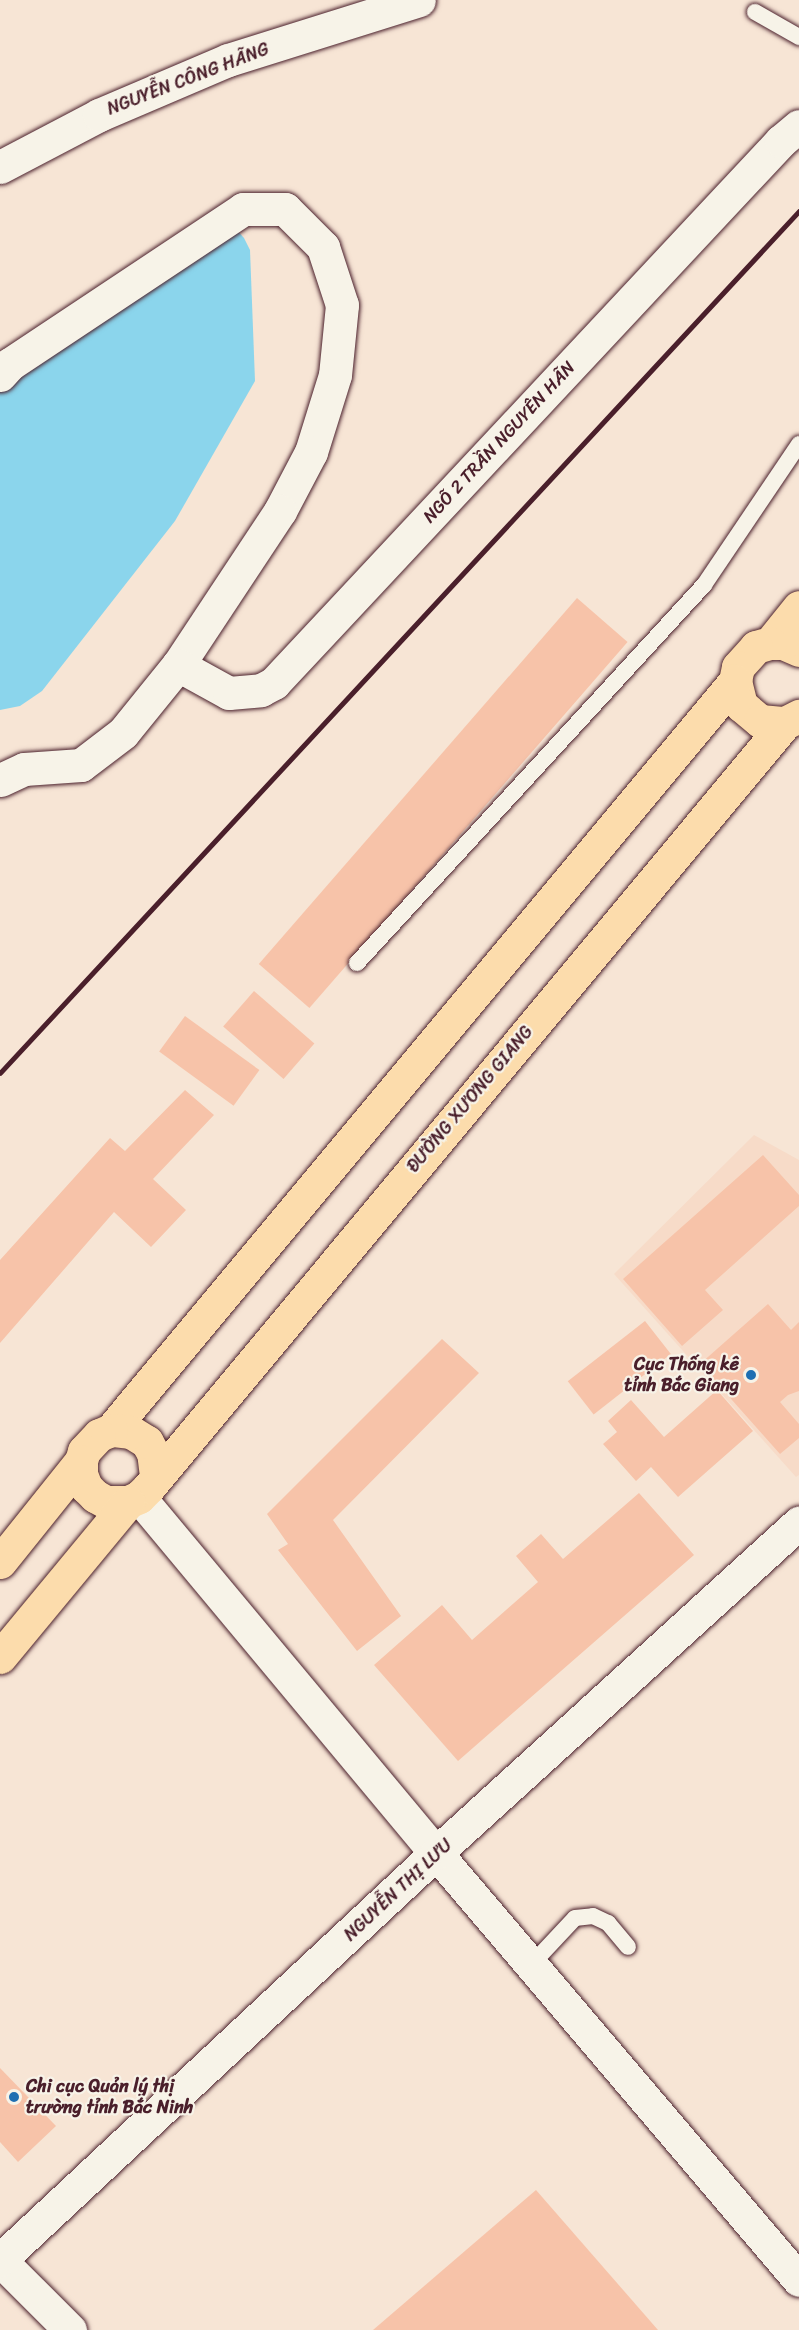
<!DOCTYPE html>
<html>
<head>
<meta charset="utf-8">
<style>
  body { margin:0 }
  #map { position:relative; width:799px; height:2330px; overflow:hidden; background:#f7e5d5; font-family:Sriracha,sans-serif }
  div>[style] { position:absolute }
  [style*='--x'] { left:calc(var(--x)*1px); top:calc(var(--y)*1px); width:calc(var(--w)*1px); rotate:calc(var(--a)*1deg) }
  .built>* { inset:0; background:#f7dbc8 }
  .water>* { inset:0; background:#8bd5ec }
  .building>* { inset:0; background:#f7c3a9; transform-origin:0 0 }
  .roads { filter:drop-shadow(0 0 2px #4a1f2b) drop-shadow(0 0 2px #4a1f2b) }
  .service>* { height:16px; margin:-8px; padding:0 8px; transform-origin:8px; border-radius:8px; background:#f7f3e8 }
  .minor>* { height:33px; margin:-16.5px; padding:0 16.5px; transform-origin:16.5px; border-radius:16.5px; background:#f7f3e8 }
  .primary>* { height:33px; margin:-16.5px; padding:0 16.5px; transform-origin:16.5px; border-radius:16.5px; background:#fcdcac }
  .rail>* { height:4.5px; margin:-2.25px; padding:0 2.25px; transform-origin:2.25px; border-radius:2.25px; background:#4a1f2b }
  .dots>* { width:16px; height:16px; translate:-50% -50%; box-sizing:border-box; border:3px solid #f7f3e8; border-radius:50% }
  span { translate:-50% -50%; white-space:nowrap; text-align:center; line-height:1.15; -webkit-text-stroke:4.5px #f7f3e8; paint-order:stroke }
  .street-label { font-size:18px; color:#4a1f2b }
  .poi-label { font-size:18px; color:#4a1f2b; font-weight:700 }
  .right { translate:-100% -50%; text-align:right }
  .left { translate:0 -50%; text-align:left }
</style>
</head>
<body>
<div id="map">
  <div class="built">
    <div style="clip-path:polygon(754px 1135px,799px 1160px,799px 1475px,796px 1477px,614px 1274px)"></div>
  </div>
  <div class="water">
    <div style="clip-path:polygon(235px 228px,244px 238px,250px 250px,255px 381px,175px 521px,42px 691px,20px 706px,0 710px,0 358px)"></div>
  </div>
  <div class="building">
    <div style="left:577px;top:598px;width:67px;height:485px;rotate:41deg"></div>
    <div style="left:254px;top:991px;width:80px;height:47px;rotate:41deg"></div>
    <div style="left:185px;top:1016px;width:92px;height:44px;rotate:36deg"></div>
    <div style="clip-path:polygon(185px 1090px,214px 1115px,153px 1179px,186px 1210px,151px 1247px,114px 1212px,0 1343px,0 1260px,110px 1138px,125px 1151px)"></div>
    <div style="clip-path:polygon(763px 1155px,799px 1195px,799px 1206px,705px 1290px,723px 1310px,682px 1346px,623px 1279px)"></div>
    <div style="clip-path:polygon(768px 1304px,791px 1330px,799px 1322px,799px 1391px,788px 1395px,780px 1402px,799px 1424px,799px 1438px,780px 1454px,700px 1364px)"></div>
    <div style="left:645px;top:1321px;width:42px;height:98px;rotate:52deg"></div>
    <div style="clip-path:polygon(442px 1339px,479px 1373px,333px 1520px,401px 1616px,357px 1651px,278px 1550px,288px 1544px,267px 1514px)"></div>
    <div style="clip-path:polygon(717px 1390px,753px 1431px,678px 1497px,651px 1467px,636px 1481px,603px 1444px,617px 1432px,608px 1421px,631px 1400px,664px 1437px)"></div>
    <div style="clip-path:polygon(639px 1493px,694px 1555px,458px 1761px,374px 1665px,442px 1605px,472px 1640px,538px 1582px,516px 1556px,541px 1534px,563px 1559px)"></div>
    <div style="clip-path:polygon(0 2068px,56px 2126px,18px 2162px,0 2142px)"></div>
    <div style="clip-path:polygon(536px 2190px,658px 2330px,373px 2330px)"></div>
  </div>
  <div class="roads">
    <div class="service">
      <div style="--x:755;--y:12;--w:51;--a:29.6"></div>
      <div style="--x:357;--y:963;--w:513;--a:-47.45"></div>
      <div style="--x:704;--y:585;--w:170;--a:-56"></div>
      <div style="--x:531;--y:1965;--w:64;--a:-46.9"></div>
      <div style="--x:575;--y:1918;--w:18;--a:-6"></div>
      <div style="--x:593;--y:1916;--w:17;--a:25"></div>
      <div style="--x:608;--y:1923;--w:31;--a:50"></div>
    </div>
    <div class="minor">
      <div style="--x:0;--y:167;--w:112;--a:-27.7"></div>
      <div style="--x:99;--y:115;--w:140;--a:-23.1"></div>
      <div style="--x:228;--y:60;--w:200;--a:-17.4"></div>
      <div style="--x:0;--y:375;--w:15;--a:-48"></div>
      <div style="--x:10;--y:364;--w:280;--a:-33.6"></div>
      <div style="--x:243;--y:209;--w:42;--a:0"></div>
      <div style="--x:285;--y:209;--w:54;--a:45"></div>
      <div style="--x:323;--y:247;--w:61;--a:71.9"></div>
      <div style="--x:342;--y:305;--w:70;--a:95.7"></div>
      <div style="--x:335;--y:375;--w:81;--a:107.3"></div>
      <div style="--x:311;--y:452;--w:67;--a:117.7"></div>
      <div style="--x:280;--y:511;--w:185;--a:123.5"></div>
      <div style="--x:178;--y:665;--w:87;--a:129"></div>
      <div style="--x:123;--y:733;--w:53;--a:142.7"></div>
      <div style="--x:81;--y:765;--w:57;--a:176"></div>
      <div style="--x:24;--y:769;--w:26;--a:155"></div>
      <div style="--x:178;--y:665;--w:58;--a:28.8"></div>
      <div style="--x:229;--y:693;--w:32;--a:-5"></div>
      <div style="--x:261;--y:690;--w:15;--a:-28"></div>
      <div style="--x:274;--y:683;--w:742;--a:-46.91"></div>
      <div style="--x:781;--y:141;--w:23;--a:-40"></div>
      <div style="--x:139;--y:1497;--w:464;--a:50.2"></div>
      <div style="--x:436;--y:1853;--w:560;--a:49.63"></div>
      <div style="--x:70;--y:2330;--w:99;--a:-135"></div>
      <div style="--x:0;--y:2260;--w:596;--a:-43.03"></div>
      <div style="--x:436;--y:1853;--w:491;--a:-42.3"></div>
    </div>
    <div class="primary">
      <div style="--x:770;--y:643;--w:46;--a:-51.1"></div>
      <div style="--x:799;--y:650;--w:17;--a:-156"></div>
      <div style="--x:783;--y:643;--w:13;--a:180"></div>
      <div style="--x:770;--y:643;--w:15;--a:164"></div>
      <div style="--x:756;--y:647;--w:27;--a:132"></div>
      <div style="--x:738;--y:667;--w:14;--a:102"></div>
      <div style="--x:735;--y:681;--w:25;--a:76"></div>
      <div style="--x:741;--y:705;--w:25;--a:40"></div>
      <div style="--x:760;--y:721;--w:25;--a:5"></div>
      <div style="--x:785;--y:723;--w:16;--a:-27"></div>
      <div style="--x:111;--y:1430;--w:975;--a:-50.2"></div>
      <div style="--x:156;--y:1476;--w:23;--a:-97"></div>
      <div style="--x:153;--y:1453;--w:13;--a:-119"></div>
      <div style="--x:147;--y:1442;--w:19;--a:-148"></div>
      <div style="--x:131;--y:1432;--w:20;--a:-174"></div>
      <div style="--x:111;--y:1430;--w:13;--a:157"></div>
      <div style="--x:99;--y:1435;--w:22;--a:133"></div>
      <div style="--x:84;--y:1451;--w:10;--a:107"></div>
      <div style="--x:81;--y:1461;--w:13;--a:90"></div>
      <div style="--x:81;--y:1474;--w:14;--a:69"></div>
      <div style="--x:86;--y:1487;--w:13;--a:45"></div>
      <div style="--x:95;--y:1496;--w:13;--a:29"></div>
      <div style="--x:106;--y:1502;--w:22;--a:0"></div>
      <div style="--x:128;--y:1502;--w:12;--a:-24"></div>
      <div style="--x:139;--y:1497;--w:14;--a:-45"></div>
      <div style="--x:149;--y:1487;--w:994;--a:-50.22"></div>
      <div style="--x:0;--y:1562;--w:129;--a:-51.3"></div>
      <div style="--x:0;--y:1657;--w:201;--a:-50.4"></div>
    </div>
  </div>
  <div class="rail">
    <div style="--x:0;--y:1073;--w:1175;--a:-47.17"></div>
  </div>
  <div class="dots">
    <div style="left:751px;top:1375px;background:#1f6fb2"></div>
    <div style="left:14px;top:2097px;background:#1f6fb2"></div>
  </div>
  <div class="street-label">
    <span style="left:188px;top:79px;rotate:-21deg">NGUYỄN CÔNG HÃNG</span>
    <span style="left:499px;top:442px;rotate:-47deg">NGÕ 2 TRẦN NGUYÊN HÃN</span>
    <span style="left:470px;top:1099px;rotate:-50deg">ĐƯỜNG XƯƠNG GIANG</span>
    <span style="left:398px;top:1890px;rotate:-43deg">NGUYỄN THỊ LƯU</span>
  </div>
  <div class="poi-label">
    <span class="right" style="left:739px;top:1375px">Cục Thống kê<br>tỉnh Bắc Giang</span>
    <span class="left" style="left:26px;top:2097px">Chi cục Quản lý thị<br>trường tỉnh Bắc Ninh</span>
  </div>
</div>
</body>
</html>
